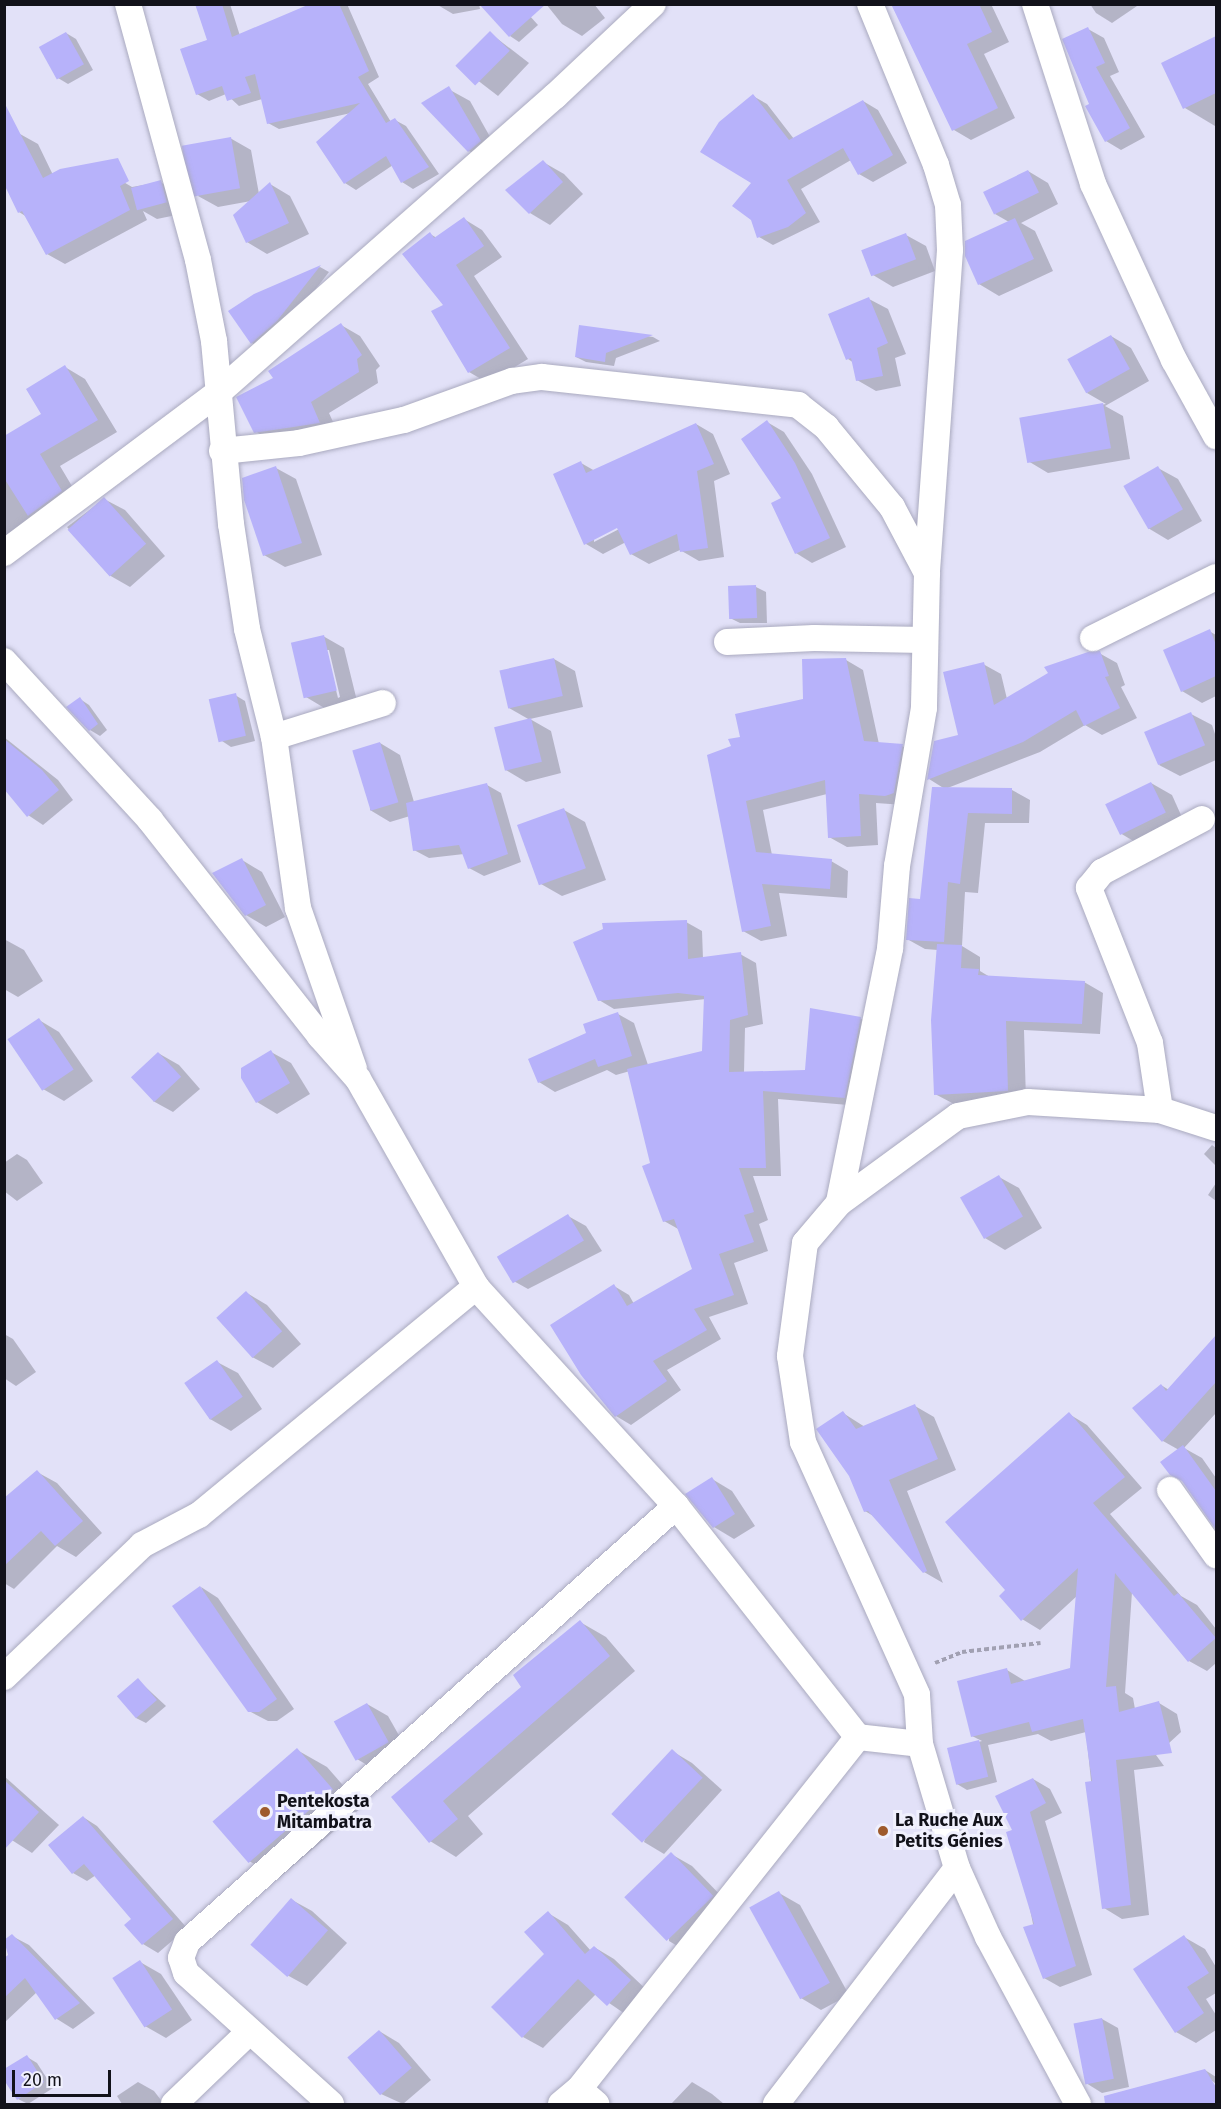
<!DOCTYPE html>
<html>
<head>
<meta charset="utf-8">
<style>
  body { margin:0 }
  #map { position:relative; width:1221px; height:2109px; overflow:hidden; background:#e2e1f8; font-family:"Fira Sans",sans-serif }
  div>[style] { position:absolute }
  [style*='--x'] { left:calc(var(--x)*1px); top:calc(var(--y)*1px); width:calc(var(--w)*1px); rotate:calc(var(--a)*1deg) }
  .shadow>* { inset:0; background:#0003 }
  .building>* { inset:0; background:#b7b2fa; transform-origin:0 0 }
  .path>* { height:4px; margin-top:-2px; transform-origin:0; background:repeating-linear-gradient(90deg,#a1a0b2 0 4.5px,transparent 0 7.5px) }
  .roads { filter:drop-shadow(0 0 2px #aaaabf) drop-shadow(0 0 2px #aaaabf) }
  .minor>* { height:26px; margin:-13px; padding:0 13px; transform-origin:13px; border-radius:13px; background:#fff }
  .dots>* { width:16px; height:16px; translate:-50% -50%; box-sizing:border-box; border:3px solid #f0f0fd; border-radius:50% }
  span { translate:-50% -50%; white-space:nowrap; text-align:center; line-height:1.15; -webkit-text-stroke:6px #f0f0fd; paint-order:stroke }
  .poi-label { font-size:18px; color:#12121a; font-weight:700 }
  .left { translate:0 -50%; text-align:left }
  .frame { position:absolute; inset:0; border:6px solid #12121a; pointer-events:none }
  .scale { position:absolute; left:12px; top:2070px; width:99px; height:27px; box-sizing:border-box; border:3px solid #12121a; border-top:0; padding-left:8px; font-size:18px; line-height:21px; white-space:nowrap; color:#12121a; -webkit-text-stroke:4px #f0f0fd; paint-order:stroke }
</style>
</head>
<body>
<div id="map">
  <div class="shadow">
    <div style="clip-path:polygon(197px 4px,230px 4px,240px 36px,314px 4px,347px 4px,379px 77px,368px 84px,391px 122px,395px 120px,406px 126px,439px 174px,413px 189px,402px 182px,393px 165px,356px 190px,345px 183px,318px 142px,351px 113px,279px 129px,268px 123px,262px 99px,239px 106px,226px 94px,209px 101px,197px 94px,209px 41px)"></div>
    <div style="clip-path:polygon(436px 4px,479px 4px,480px 9px,453px 14px)"></div>
    <div style="clip-path:polygon(546px 4px,594px 4px,605px 18px,582px 36px,562px 24px)"></div>
    <div style="clip-path:polygon(892px 4px,991px 4px,1009px 42px,984px 54px,1015px 118px,971px 140px,954px 130px)"></div>
    <div style="clip-path:polygon(1090px 4px,1140px 4px,1112px 23px,1096px 13px)"></div>
    <div style="clip-path:polygon(520px 5px,538px 25px,519px 42px,510px 36px)"></div>
    <div style="clip-path:polygon(1088px 29px,1104px 38px,1119px 72px,1110px 76px,1145px 137px,1121px 150px,1106px 141px,1090px 105px)"></div>
    <div style="clip-path:polygon(66px 33px,76px 39px,93px 70px,68px 84px,58px 78px)"></div>
    <div style="clip-path:polygon(490px 33px,529px 63px,498px 96px,459px 66px)"></div>
    <div style="clip-path:polygon(1216px 38px,1216px 125px,1215px 126px,1185px 108px,1163px 63px)"></div>
    <div style="clip-path:polygon(450px 90px,470px 101px,499px 153px,488px 162px,469px 151px,423px 103px)"></div>
    <div style="clip-path:polygon(753px 96px,767px 104px,794px 139px,863px 101px,878px 110px,907px 163px,873px 182px,859px 174px,851px 160px,801px 189px,820px 222px,773px 245px,759px 237px)"></div>
    <div style="clip-path:polygon(20px 134px,38px 144px,53px 175px,115px 177px,132px 187px,160px 182px,181px 193px,186px 213px,157px 219px,143px 211px,147px 220px,65px 264px,47px 254px,27px 217px,19px 212px)"></div>
    <div style="clip-path:polygon(230px 138px,251px 150px,259px 194px,270px 184px,290px 196px,309px 234px,267px 254px,247px 242px,251px 201px,218px 207px,198px 196px)"></div>
    <div style="clip-path:polygon(543px 162px,564px 174px,583px 194px,550px 225px,530px 213px)"></div>
    <div style="clip-path:polygon(1028px 171px,1048px 183px,1058px 204px,1021px 223px,1035px 231px,1053px 271px,999px 296px,979px 284px,1009px 222px,995px 214px)"></div>
    <div style="clip-path:polygon(464px 219px,482px 230px,502px 257px,474px 276px,528px 359px,488px 383px,469px 372px,445px 305px,430px 234px,437px 238px)"></div>
    <div style="clip-path:polygon(906px 235px,926px 246px,935px 271px,893px 287px,873px 275px)"></div>
    <div style="clip-path:polygon(320px 267px,329px 272px,287px 326px,261px 349px,252px 343px,255px 295px)"></div>
    <div style="clip-path:polygon(869px 299px,888px 309px,906px 354px,895px 358px,901px 386px,876px 391px,857px 380px,854px 363px,848px 359px,830px 315px)"></div>
    <div style="clip-path:polygon(341px 325px,360px 336px,380px 366px,376px 370px,378px 383px,329px 413px,338px 433px,275px 443px,255px 431px,275px 378px)"></div>
    <div style="clip-path:polygon(581px 326px,653px 337px,660px 341px,616px 358px,614px 366px,586px 362px,576px 357px)"></div>
    <div style="clip-path:polygon(1111px 336px,1131px 348px,1149px 381px,1105px 406px,1123px 416px,1130px 459px,1048px 473px,1028px 461px,1021px 418px,1106px 404px,1087px 393px)"></div>
    <div style="clip-path:polygon(65px 367px,85px 379px,117px 432px,60px 466px,82px 503px,4px 550px,4px 438px,43px 415px)"></div>
    <div style="clip-path:polygon(767px 422px,784px 432px,812px 474px,846px 547px,812px 563px,796px 553px)"></div>
    <div style="clip-path:polygon(evenodd,696px 424px,713px 434px,730px 474px,714px 481px,724px 557px,699px 561px,680px 550px,649px 564px,631px 554px,626px 542px,603px 554px,586px 544px,581px 463px,595px 471px,696px 424px,623px 523px,625px 526px,594px 542px,594px 538px,623px 523px)"></div>
    <div style="clip-path:polygon(276px 468px,296px 479px,322px 555px,285px 567px,264px 555px)"></div>
    <div style="clip-path:polygon(1158px 468px,1178px 479px,1202px 521px,1168px 540px,1148px 528px)"></div>
    <div style="clip-path:polygon(104px 499px,125px 510px,165px 556px,130px 587px,109px 575px,67px 527px)"></div>
    <div style="clip-path:polygon(756px 587px,766px 592px,767px 623px,740px 623px,730px 618px)"></div>
    <div style="clip-path:polygon(1209px 631px,1216px 635px,1216px 696px,1202px 703px,1182px 691px)"></div>
    <div style="clip-path:polygon(evenodd,323px 636px,344px 648px,357px 701px,326px 709px,306px 697px,323px 636px,326px 650px,329px 650px,340px 697px,338px 698px,326px 650px)"></div>
    <div style="clip-path:polygon(1099px 653px,1117px 663px,1125px 685px,1121px 687px,1137px 718px,1102px 735px,1085px 725px,1040px 752px,945px 789px,929px 779px,960px 736px,983px 664px,1001px 674px,1007px 699px)"></div>
    <div style="clip-path:polygon(554px 659px,575px 671px,583px 707px,530px 719px,551px 731px,561px 773px,526px 782px,506px 770px,530px 720px,509px 708px)"></div>
    <div style="clip-path:polygon(846px 660px,863px 670px,879px 744px,902px 746px,919px 756px,904px 805px,876px 803px,878px 845px,847px 847px,829px 837px,827px 794px,763px 810px,772px 855px,831px 861px,848px 871px,847px 898px,779px 893px,787px 936px,761px 941px,743px 931px,732px 747px,805px 700px)"></div>
    <div style="clip-path:polygon(235px 695px,245px 701px,255px 741px,231px 747px,222px 741px)"></div>
    <div style="clip-path:polygon(80px 699px,89px 705px,107px 730px,100px 736px,90px 730px)"></div>
    <div style="clip-path:polygon(1191px 714px,1212px 725px,1216px 737px,1216px 760px,1180px 776px,1159px 765px)"></div>
    <div style="clip-path:polygon(4px 737px,58px 780px,73px 800px,43px 825px,28px 815px,4px 780px)"></div>
    <div style="clip-path:polygon(380px 743px,400px 755px,414px 802px,487px 785px,501px 793px,521px 862px,484px 876px,469px 868px,464px 854px,429px 858px,414px 850px,410px 816px,390px 822px,370px 810px)"></div>
    <div style="clip-path:polygon(1151px 783px,1172px 795px,1185px 824px,1140px 845px,1120px 833px)"></div>
    <div style="clip-path:polygon(934px 789px,1012px 790px,1030px 800px,1029px 823px,985px 823px,978px 893px,965px 892px,962px 946px,980px 957px,980px 971px,990px 977px,1084px 982px,1103px 993px,1100px 1034px,1024px 1030px,1026px 1101px,954px 1104px,935px 1094px,938px 950px,925px 949px,907px 939px,921px 901px)"></div>
    <div style="clip-path:polygon(564px 810px,585px 822px,606px 880px,562px 896px,541px 884px)"></div>
    <div style="clip-path:polygon(242px 860px,262px 872px,285px 917px,266px 927px,246px 915px)"></div>
    <div style="clip-path:polygon(686px 922px,702px 931px,703px 959px,740px 954px,756px 963px,763px 1024px,745px 1028px,744px 1073px,806px 1071px,860px 1018px,875px 1027px,860px 1106px,778px 1099px,781px 1176px,753px 1176px,768px 1220px,759px 1224px,768px 1251px,734px 1263px,748px 1304px,709px 1317px,721px 1339px,667px 1370px,681px 1390px,631px 1425px,616px 1416px,614px 1286px,629px 1295px,634px 1304px,693px 1270px,680px 1230px,664px 1221px,630px 1071px,616px 1075px,607px 1070px,555px 1092px,539px 1082px,588px 1033px,618px 1014px,634px 1023px,648px 1065px,704px 1052px,706px 999px,614px 1009px,599px 1000px)"></div>
    <div style="clip-path:polygon(4px 939px,24px 950px,43px 981px,18px 997px,4px 989px)"></div>
    <div style="clip-path:polygon(39px 1020px,59px 1032px,93px 1081px,64px 1101px,43px 1089px,10px 1040px)"></div>
    <div style="clip-path:polygon(271px 1052px,291px 1063px,310px 1094px,277px 1114px,257px 1102px)"></div>
    <div style="clip-path:polygon(158px 1053px,179px 1065px,200px 1089px,173px 1112px,153px 1101px)"></div>
    <div style="clip-path:polygon(1212px 1145px,1216px 1148px,1216px 1166px,1204px 1154px)"></div>
    <div style="clip-path:polygon(17px 1154px,27px 1160px,43px 1183px,17px 1201px,4px 1191px,4px 1163px)"></div>
    <div style="clip-path:polygon(999px 1177px,1019px 1188px,1042px 1228px,1005px 1250px,985px 1238px)"></div>
    <div style="clip-path:polygon(1216px 1183px,1216px 1201px,1208px 1195px)"></div>
    <div style="clip-path:polygon(568px 1216px,586px 1226px,602px 1251px,528px 1289px,510px 1279px)"></div>
    <div style="clip-path:polygon(247px 1293px,267px 1305px,301px 1344px,273px 1368px,252px 1357px)"></div>
    <div style="clip-path:polygon(4px 1334px,13px 1339px,36px 1372px,16px 1386px,4px 1378px)"></div>
    <div style="clip-path:polygon(1216px 1336px,1216px 1413px,1184px 1448px,1202px 1458px,1216px 1478px,1216px 1527px,1184px 1482px,1179px 1450px,1163px 1441px,1161px 1385px,1169px 1390px)"></div>
    <div style="clip-path:polygon(217px 1362px,238px 1373px,262px 1409px,231px 1431px,210px 1419px,186px 1383px)"></div>
    <div style="clip-path:polygon(915px 1406px,934px 1417px,956px 1470px,907px 1491px,943px 1583px,924px 1572px,875px 1517px,865px 1511px,843px 1413px,865px 1427px)"></div>
    <div style="clip-path:polygon(1069px 1414px,1087px 1425px,1142px 1488px,1110px 1514px,1181px 1596px,1197px 1605px,1216px 1629px,1216px 1663px,1207px 1671px,1189px 1661px,1132px 1592px,1125px 1693px,1133px 1698px,1135px 1709px,1159px 1703px,1177px 1714px,1181px 1732px,1156px 1755px,1164px 1766px,1134px 1770px,1149px 1915px,1122px 1919px,1104px 1908px,1086px 1732px,1051px 1741px,1038px 1734px,988px 1745px,997px 1782px,967px 1790px,957px 1784px,948px 1750px,982px 1741px,972px 1736px,1007px 1670px,1025px 1681px,1072px 1669px,1078px 1595px,1040px 1630px,1022px 1619px,1007px 1590px)"></div>
    <div style="clip-path:polygon(37px 1472px,57px 1483px,102px 1533px,76px 1557px,57px 1546px,14px 1589px,4px 1583px,4px 1515px)"></div>
    <div style="clip-path:polygon(712px 1479px,732px 1491px,755px 1526px,734px 1539px,714px 1527px)"></div>
    <div style="clip-path:polygon(201px 1587px,218px 1598px,294px 1709px,277px 1721px,268px 1721px,249px 1711px)"></div>
    <div style="clip-path:polygon(580px 1622px,606px 1637px,635px 1671px,468px 1816px,483px 1834px,456px 1857px,430px 1841px,393px 1797px,523px 1687px)"></div>
    <div style="clip-path:polygon(138px 1680px,166px 1706px,146px 1723px,136px 1718px)"></div>
    <div style="clip-path:polygon(367px 1704px,388px 1716px,409px 1753px,377px 1771px,357px 1759px)"></div>
    <div style="clip-path:polygon(297px 1750px,327px 1767px,362px 1807px,279px 1878px,249px 1861px)"></div>
    <div style="clip-path:polygon(672px 1751px,692px 1763px,722px 1790px,664px 1854px,644px 1842px)"></div>
    <div style="clip-path:polygon(4px 1776px,59px 1825px,32px 1853px,4px 1835px)"></div>
    <div style="clip-path:polygon(1033px 1779px,1050px 1789px,1062px 1813px,1045px 1821px,1092px 1975px,1060px 1987px,1044px 1978px,1014px 1831px)"></div>
    <div style="clip-path:polygon(83px 1817px,97px 1826px,187px 1928px,158px 1953px,143px 1944px,126px 1925px,133px 1919px,96px 1875px,87px 1881px,73px 1873px)"></div>
    <div style="clip-path:polygon(671px 1854px,692px 1866px,733px 1908px,689px 1953px,669px 1941px)"></div>
    <div style="clip-path:polygon(779px 1893px,800px 1905px,849px 1995px,821px 2010px,801px 1998px)"></div>
    <div style="clip-path:polygon(292px 1900px,312px 1911px,347px 1943px,307px 1986px,287px 1975px)"></div>
    <div style="clip-path:polygon(548px 1913px,568px 1925px,591px 1951px,594px 1947px,614px 1959px,650px 1993px,628px 2016px,596px 1994px,543px 2048px,523px 2037px,546px 1955px)"></div>
    <div style="clip-path:polygon(12px 1936px,29px 1945px,95px 2013px,73px 2029px,57px 2019px,37px 1992px,4px 2023px,4px 1961px,10px 1955px,4px 1942px)"></div>
    <div style="clip-path:polygon(1184px 1937px,1205px 1949px,1216px 1967px,1216px 1993px,1206px 1999px,1216px 2015px,1216px 2030px,1196px 2043px,1176px 2032px)"></div>
    <div style="clip-path:polygon(140px 1962px,161px 1974px,192px 2020px,166px 2038px,145px 2026px)"></div>
    <div style="clip-path:polygon(1102px 2019px,1118px 2028px,1129px 2087px,1102px 2093px,1086px 2083px)"></div>
    <div style="clip-path:polygon(379px 2031px,399px 2043px,431px 2080px,403px 2104px,381px 2094px)"></div>
    <div style="clip-path:polygon(27px 2057px,37px 2063px,53px 2088px,28px 2104px,18px 2099px)"></div>
    <div style="clip-path:polygon(1205px 2070px,1216px 2077px,1216px 2084px,1211px 2080px,1216px 2089px,1216px 2104px,1117px 2104px,1114px 2094px)"></div>
    <div style="clip-path:polygon(138px 2082px,154px 2091px,164px 2104px,122px 2104px,117px 2096px)"></div>
    <div style="clip-path:polygon(692px 2082px,712px 2094px,724px 2104px,671px 2104px)"></div>
  </div>
  <div class="building">
    <div style="clip-path:polygon(195px 4px,222px 4px,232px 37px,310px 4px,339px 4px,369px 71px,358px 77px,386px 123px,395px 118px,429px 167px,401px 183px,386px 156px,344px 184px,316px 142px,360px 103px,267px 124px,255px 74px,245px 77px,251px 93px,227px 101px,222px 86px,196px 95px,180px 49px,207px 40px)"></div>
    <div style="clip-path:polygon(479px 4px,546px 4px,509px 37px)"></div>
    <div style="clip-path:polygon(891px 4px,979px 4px,992px 32px,967px 44px,998px 108px,952px 131px)"></div>
    <div style="clip-path:polygon(1088px 27px,1105px 63px,1096px 67px,1130px 128px,1105px 142px,1085px 106px,1089px 104px,1062px 39px)"></div>
    <div style="left:490px;top:31px;width:28px;height:49px;rotate:45deg"></div>
    <div style="left:66px;top:32px;width:37px;height:31px;rotate:61deg"></div>
    <div style="clip-path:polygon(1216px 36px,1216px 93px,1183px 109px,1161px 63px)"></div>
    <div style="clip-path:polygon(449px 86px,481px 141px,468px 152px,421px 103px)"></div>
    <div style="clip-path:polygon(753px 94px,789px 140px,863px 100px,893px 155px,858px 175px,843px 148px,787px 180px,806px 213px,788px 227px,757px 238px,751px 220px,732px 206px,751px 183px,700px 152px,719px 122px)"></div>
    <div style="clip-path:polygon(4px 102px,43px 178px,60px 169px,118px 158px,129px 181px,120px 186px,130px 210px,46px 255px,22px 211px,18px 213px,4px 184px)"></div>
    <div style="left:231px;top:137px;width:52px;height:50px;rotate:80deg"></div>
    <div style="clip-path:polygon(543px 160px,563px 182px,529px 214px,505px 190px)"></div>
    <div style="left:1028px;top:170px;width:25px;height:50px;rotate:64deg"></div>
    <div style="left:161px;top:180px;width:23px;height:31px;rotate:75deg"></div>
    <div style="clip-path:polygon(270px 182px,289px 223px,246px 243px,233px 215px)"></div>
    <div style="clip-path:polygon(464px 217px,484px 246px,456px 265px,510px 348px,468px 373px,431px 311px,443px 305px,402px 254px,430px 232px,434px 238px)"></div>
    <div style="clip-path:polygon(1015px 218px,1034px 259px,978px 285px,965px 256px,965px 241px)"></div>
    <div style="left:906px;top:233px;width:28px;height:48px;rotate:69deg"></div>
    <div style="clip-path:polygon(321px 265px,277px 321px,251px 344px,228px 311px,254px 294px)"></div>
    <div style="clip-path:polygon(869px 297px,888px 343px,877px 348px,883px 376px,856px 381px,851px 358px,846px 360px,828px 314px)"></div>
    <div style="clip-path:polygon(341px 323px,362px 355px,357px 359px,359px 372px,311px 402px,320px 423px,254px 433px,236px 397px,273px 378px,268px 371px)"></div>
    <div style="clip-path:polygon(579px 325px,653px 335px,606px 353px,605px 362px,575px 357px)"></div>
    <div style="left:1111px;top:335px;width:39px;height:50px;rotate:61deg"></div>
    <div style="clip-path:polygon(65px 365px,98px 420px,40px 454px,62px 491px,28px 516px,4px 478px,4px 436px,41px 414px,26px 389px)"></div>
    <div style="left:1103px;top:403px;width:46px;height:85px;rotate:80deg"></div>
    <div style="clip-path:polygon(767px 420px,795px 463px,830px 538px,795px 554px,771px 503px,781px 498px,741px 439px)"></div>
    <div style="clip-path:polygon(696px 423px,714px 464px,697px 471px,708px 548px,680px 552px,677px 534px,630px 555px,617px 528px,584px 545px,553px 474px,581px 461px,586px 473px)"></div>
    <div style="clip-path:polygon(276px 466px,302px 543px,263px 556px,244px 500px,242px 478px)"></div>
    <div style="left:1158px;top:466px;width:50px;height:40px;rotate:60deg"></div>
    <div style="left:104px;top:497px;width:63px;height:49px;rotate:48deg"></div>
    <div style="left:756px;top:585px;width:33px;height:28px;rotate:88deg"></div>
    <div style="clip-path:polygon(1210px 629px,1216px 645px,1216px 676px,1181px 692px,1163px 650px)"></div>
    <div style="left:324px;top:635px;width:57px;height:34px;rotate:77deg"></div>
    <div style="clip-path:polygon(1100px 651px,1109px 676px,1105px 677px,1120px 708px,1084px 726px,1076px 710px,1023px 742px,927px 780px,934px 741px,958px 735px,943px 672px,984px 662px,994px 705px,1048px 673px,1044px 667px,1088px 652px)"></div>
    <div style="left:554px;top:658px;width:39px;height:56px;rotate:77deg"></div>
    <div style="clip-path:polygon(846px 658px,864px 741px,903px 744px,894px 793px,885px 796px,859px 794px,861px 836px,828px 838px,825px 780px,746px 801px,756px 852px,832px 859px,830px 889px,762px 884px,771px 926px,742px 932px,707px 755px,731px 746px,728px 739px,740px 737px,735px 714px,803px 699px,802px 659px)"></div>
    <div style="left:236px;top:693px;width:44px;height:28px;rotate:77deg"></div>
    <div style="clip-path:polygon(80px 697px,98px 724px,89px 731px,66px 707px)"></div>
    <div style="left:1191px;top:712px;width:36px;height:51px;rotate:67deg"></div>
    <div style="left:531px;top:718px;width:45px;height:38px;rotate:76deg"></div>
    <div style="clip-path:polygon(4px 739px,42px 770px,59px 790px,27px 817px,4px 789px)"></div>
    <div style="left:380px;top:742px;width:63px;height:29px;rotate:73deg"></div>
    <div style="left:1151px;top:782px;width:34px;height:51px;rotate:64deg"></div>
    <div style="clip-path:polygon(487px 783px,508px 854px,468px 869px,459px 845px,413px 851px,406px 803px)"></div>
    <div style="clip-path:polygon(932px 787px,1012px 788px,1012px 814px,968px 813px,960px 884px,948px 882px,944px 942px,906px 940px,909px 898px,920px 899px)"></div>
    <div style="left:564px;top:808px;width:64px;height:50px;rotate:70deg"></div>
    <div style="clip-path:polygon(242px 858px,266px 905px,245px 916px,212px 873px)"></div>
    <div style="clip-path:polygon(687px 920px,688px 959px,741px 952px,748px 1015px,730px 1020px,729px 1072px,805px 1070px,810px 1008px,861px 1017px,845px 1098px,763px 1091px,766px 1168px,739px 1168px,754px 1212px,744px 1215px,754px 1242px,719px 1254px,734px 1295px,694px 1309px,707px 1330px,653px 1361px,667px 1381px,615px 1417px,581px 1375px,550px 1325px,614px 1284px,627px 1306px,692px 1269px,674px 1219px,663px 1222px,642px 1166px,650px 1163px,627px 1069px,702px 1051px,704px 996px,678px 993px,598px 1001px,573px 942px,603px 929px,602px 923px)"></div>
    <div style="clip-path:polygon(937px 944px,962px 945px,961px 968px,979px 969px,978px 975px,1085px 981px,1082px 1024px,1006px 1021px,1008px 1091px,934px 1095px,931px 1020px)"></div>
    <div style="clip-path:polygon(618px 1012px,632px 1056px,598px 1067px,595px 1059px,538px 1083px,528px 1059px,586px 1033px,583px 1024px)"></div>
    <div style="left:39px;top:1018px;width:62px;height:38px;rotate:56deg"></div>
    <div style="clip-path:polygon(271px 1050px,290px 1083px,256px 1103px,241px 1078px,241px 1068px)"></div>
    <div style="left:158px;top:1052px;width:34px;height:37px;rotate:47deg"></div>
    <div style="left:999px;top:1175px;width:48px;height:45px;rotate:60deg"></div>
    <div style="left:568px;top:1214px;width:31px;height:83px;rotate:59deg"></div>
    <div style="left:246px;top:1291px;width:54px;height:40px;rotate:48deg"></div>
    <div style="clip-path:polygon(1216px 1335px,1216px 1382px,1162px 1442px,1132px 1408px,1161px 1384px,1166px 1391px)"></div>
    <div style="left:217px;top:1360px;width:45px;height:40px;rotate:55deg"></div>
    <div style="clip-path:polygon(915px 1404px,938px 1459px,889px 1480px,927px 1571px,923px 1573px,868px 1511px,864px 1512px,849px 1476px,816px 1429px,843px 1411px,856px 1429px)"></div>
    <div style="clip-path:polygon(1069px 1412px,1125px 1477px,1093px 1503px,1174px 1596px,1178px 1593px,1216px 1638px,1188px 1662px,1115px 1573px,1106px 1687px,1116px 1686px,1119px 1712px,1159px 1701px,1172px 1753px,1116px 1760px,1131px 1905px,1102px 1909px,1085px 1782px,1092px 1781px,1083px 1719px,1032px 1732px,1029px 1722px,971px 1737px,957px 1681px,1007px 1668px,1011px 1684px,1070px 1668px,1078px 1568px,1021px 1621px,999px 1596px,1005px 1590px,945px 1522px)"></div>
    <div style="clip-path:polygon(1183px 1445px,1216px 1491px,1216px 1530px,1182px 1481px,1170px 1475px,1160px 1462px)"></div>
    <div style="clip-path:polygon(37px 1470px,83px 1521px,55px 1546px,41px 1531px,4px 1566px,4px 1498px)"></div>
    <div style="clip-path:polygon(712px 1477px,735px 1514px,713px 1528px,685px 1494px)"></div>
    <div style="clip-path:polygon(200px 1586px,277px 1699px,259px 1712px,248px 1712px,172px 1606px)"></div>
    <div style="clip-path:polygon(580px 1620px,610px 1656px,443px 1801px,458px 1819px,429px 1843px,391px 1797px,521px 1687px,513px 1675px)"></div>
    <div style="left:138px;top:1678px;width:29px;height:28px;rotate:49deg"></div>
    <div style="left:367px;top:1703px;width:45px;height:38px;rotate:61deg"></div>
    <div style="left:979px;top:1740px;width:38px;height:33px;rotate:76deg"></div>
    <div style="left:297px;top:1748px;width:55px;height:112px;rotate:49deg"></div>
    <div style="left:672px;top:1749px;width:42px;height:89px;rotate:43deg"></div>
    <div style="clip-path:polygon(1033px 1778px,1046px 1803px,1030px 1812px,1076px 1966px,1043px 1979px,1023px 1927px,1034px 1924px,1006px 1832px,1012px 1830px,995px 1796px)"></div>
    <div style="clip-path:polygon(4px 1780px,39px 1812px,4px 1850px)"></div>
    <div style="clip-path:polygon(83px 1816px,173px 1919px,142px 1945px,124px 1925px,131px 1919px,84px 1864px,72px 1874px,48px 1845px)"></div>
    <div style="left:671px;top:1852px;width:61px;height:65px;rotate:46deg"></div>
    <div style="left:779px;top:1891px;width:105px;height:34px;rotate:61deg"></div>
    <div style="left:291px;top:1898px;width:49px;height:62px;rotate:41deg"></div>
    <div style="clip-path:polygon(548px 1911px,585px 1954px,594px 1946px,631px 1980px,607px 2006px,578px 1979px,522px 2038px,491px 2007px,544px 1954px,524px 1932px)"></div>
    <div style="clip-path:polygon(12px 1934px,80px 2003px,55px 2020px,25px 1978px,4px 1998px,4px 1958px,8px 1955px,4px 1940px)"></div>
    <div style="clip-path:polygon(1184px 1935px,1209px 1973px,1187px 1987px,1204px 2013px,1175px 2033px,1133px 1969px)"></div>
    <div style="left:140px;top:1960px;width:59px;height:33px;rotate:57deg"></div>
    <div style="left:1102px;top:2018px;width:62px;height:29px;rotate:79deg"></div>
    <div style="left:379px;top:2030px;width:50px;height:42px;rotate:49deg"></div>
    <div style="clip-path:polygon(27px 2055px,44px 2082px,17px 2100px,4px 2080px,4px 2069px)"></div>
    <div style="clip-path:polygon(1205px 2069px,1216px 2087px,1216px 2104px,1105px 2104px,1104px 2096px)"></div>
  </div>
  <div class="path">
    <div style="--x:935;--y:1663;--w:29;--a:-22"></div>
    <div style="--x:962;--y:1652;--w:79;--a:-6.6"></div>
  </div>
  <div class="roads">
    <div class="minor">
      <div style="--x:128;--y:4;--w:265;--a:74.7"></div>
      <div style="--x:198;--y:260;--w:83;--a:78.8"></div>
      <div style="--x:214;--y:341;--w:184;--a:84.7"></div>
      <div style="--x:231;--y:524;--w:106;--a:81.3"></div>
      <div style="--x:247;--y:629;--w:111;--a:76"></div>
      <div style="--x:274;--y:737;--w:173;--a:82"></div>
      <div style="--x:298;--y:908;--w:170;--a:70.8"></div>
      <div style="--x:870;--y:4;--w:174;--a:67.7"></div>
      <div style="--x:936;--y:165;--w:42;--a:73.3"></div>
      <div style="--x:948;--y:205;--w:45;--a:87.5"></div>
      <div style="--x:950;--y:250;--w:324;--a:94.1"></div>
      <div style="--x:927;--y:573;--w:135;--a:91.3"></div>
      <div style="--x:924;--y:708;--w:160;--a:99.7"></div>
      <div style="--x:897;--y:866;--w:83;--a:94.8"></div>
      <div style="--x:890;--y:949;--w:259;--a:101.4"></div>
      <div style="--x:839;--y:1203;--w:52;--a:130.4"></div>
      <div style="--x:805;--y:1243;--w:114;--a:97.6"></div>
      <div style="--x:790;--y:1356;--w:87;--a:81.4"></div>
      <div style="--x:803;--y:1442;--w:277;--a:65.7"></div>
      <div style="--x:917;--y:1695;--w:49;--a:86.5"></div>
      <div style="--x:920;--y:1744;--w:129;--a:73.4"></div>
      <div style="--x:957;--y:1868;--w:76;--a:65.8"></div>
      <div style="--x:988;--y:1937;--w:190;--a:61.7"></div>
      <div style="--x:1035;--y:4;--w:189;--a:72.1"></div>
      <div style="--x:1093;--y:184;--w:194;--a:65.3"></div>
      <div style="--x:1174;--y:360;--w:87;--a:61.1"></div>
      <div style="--x:222;--y:451;--w:77;--a:-5.9"></div>
      <div style="--x:299;--y:443;--w:107;--a:-12.4"></div>
      <div style="--x:404;--y:420;--w:115;--a:-19.9"></div>
      <div style="--x:512;--y:381;--w:30;--a:-8"></div>
      <div style="--x:542;--y:377;--w:258;--a:6.2"></div>
      <div style="--x:798;--y:405;--w:36;--a:38"></div>
      <div style="--x:826;--y:427;--w:104;--a:50.5"></div>
      <div style="--x:892;--y:507;--w:75;--a:62.1"></div>
      <div style="--x:4;--y:553;--w:267;--a:-36.8"></div>
      <div style="--x:218;--y:393;--w:449;--a:-41.4"></div>
      <div style="--x:555;--y:96;--w:134;--a:-43.2"></div>
      <div style="--x:1093;--y:638;--w:137;--a:-26.4"></div>
      <div style="--x:727;--y:642;--w:87;--a:-2.6"></div>
      <div style="--x:814;--y:638;--w:111;--a:1"></div>
      <div style="--x:4;--y:661;--w:216;--a:47.4"></div>
      <div style="--x:150;--y:820;--w:275;--a:51.8"></div>
      <div style="--x:320;--y:1036;--w:57;--a:48.5"></div>
      <div style="--x:358;--y:1079;--w:239;--a:60.4"></div>
      <div style="--x:476;--y:1287;--w:297;--a:47.6"></div>
      <div style="--x:676;--y:1506;--w:294;--a:51.8"></div>
      <div style="--x:858;--y:1737;--w:62;--a:6.4"></div>
      <div style="--x:274;--y:737;--w:114;--a:-17.3"></div>
      <div style="--x:1160;--y:1110;--w:68;--a:-98.5"></div>
      <div style="--x:1150;--y:1043;--w:167;--a:-111.5"></div>
      <div style="--x:1089;--y:888;--w:21;--a:-51"></div>
      <div style="--x:1102;--y:872;--w:113;--a:-27.9"></div>
      <div style="--x:839;--y:1203;--w:147;--a:-36.2"></div>
      <div style="--x:958;--y:1116;--w:71;--a:-11.3"></div>
      <div style="--x:1028;--y:1102;--w:132;--a:3.5"></div>
      <div style="--x:1160;--y:1110;--w:59;--a:17.8"></div>
      <div style="--x:1170;--y:1490;--w:80;--a:54.7"></div>
      <div style="--x:4;--y:1677;--w:191;--a:-43.7"></div>
      <div style="--x:142;--y:1545;--w:64;--a:-27.8"></div>
      <div style="--x:199;--y:1515;--w:359;--a:-39.5"></div>
      <div style="--x:579;--y:2089;--w:23;--a:41"></div>
      <div style="--x:174;--y:2104;--w:105;--a:-43.8"></div>
      <div style="--x:331;--y:2104;--w:195;--a:-137.9"></div>
      <div style="--x:186;--y:1973;--w:16;--a:-108"></div>
      <div style="--x:181;--y:1958;--w:17;--a:-69"></div>
      <div style="--x:187;--y:1942;--w:655;--a:-41.72"></div>
      <div style="--x:561;--y:2104;--w:23;--a:-40"></div>
      <div style="--x:579;--y:2089;--w:449;--a:-51.6"></div>
      <div style="--x:776;--y:2104;--w:297;--a:-52.5"></div>
    </div>
  </div>
  <div class="dots">
    <div style="left:265px;top:1812px;background:#9e5a2c"></div>
    <div style="left:883px;top:1831px;background:#9e5a2c"></div>
  </div>
  <div class="poi-label">
    <span class="left" style="left:277px;top:1812px">Pentekosta<br>Mitambatra</span>
    <span class="left" style="left:895px;top:1831px">La Ruche Aux<br>Petits Génies</span>
  </div>
  <div class="frame"></div>
  <div class="scale">20 m</div>
</div>
</body>
</html>
